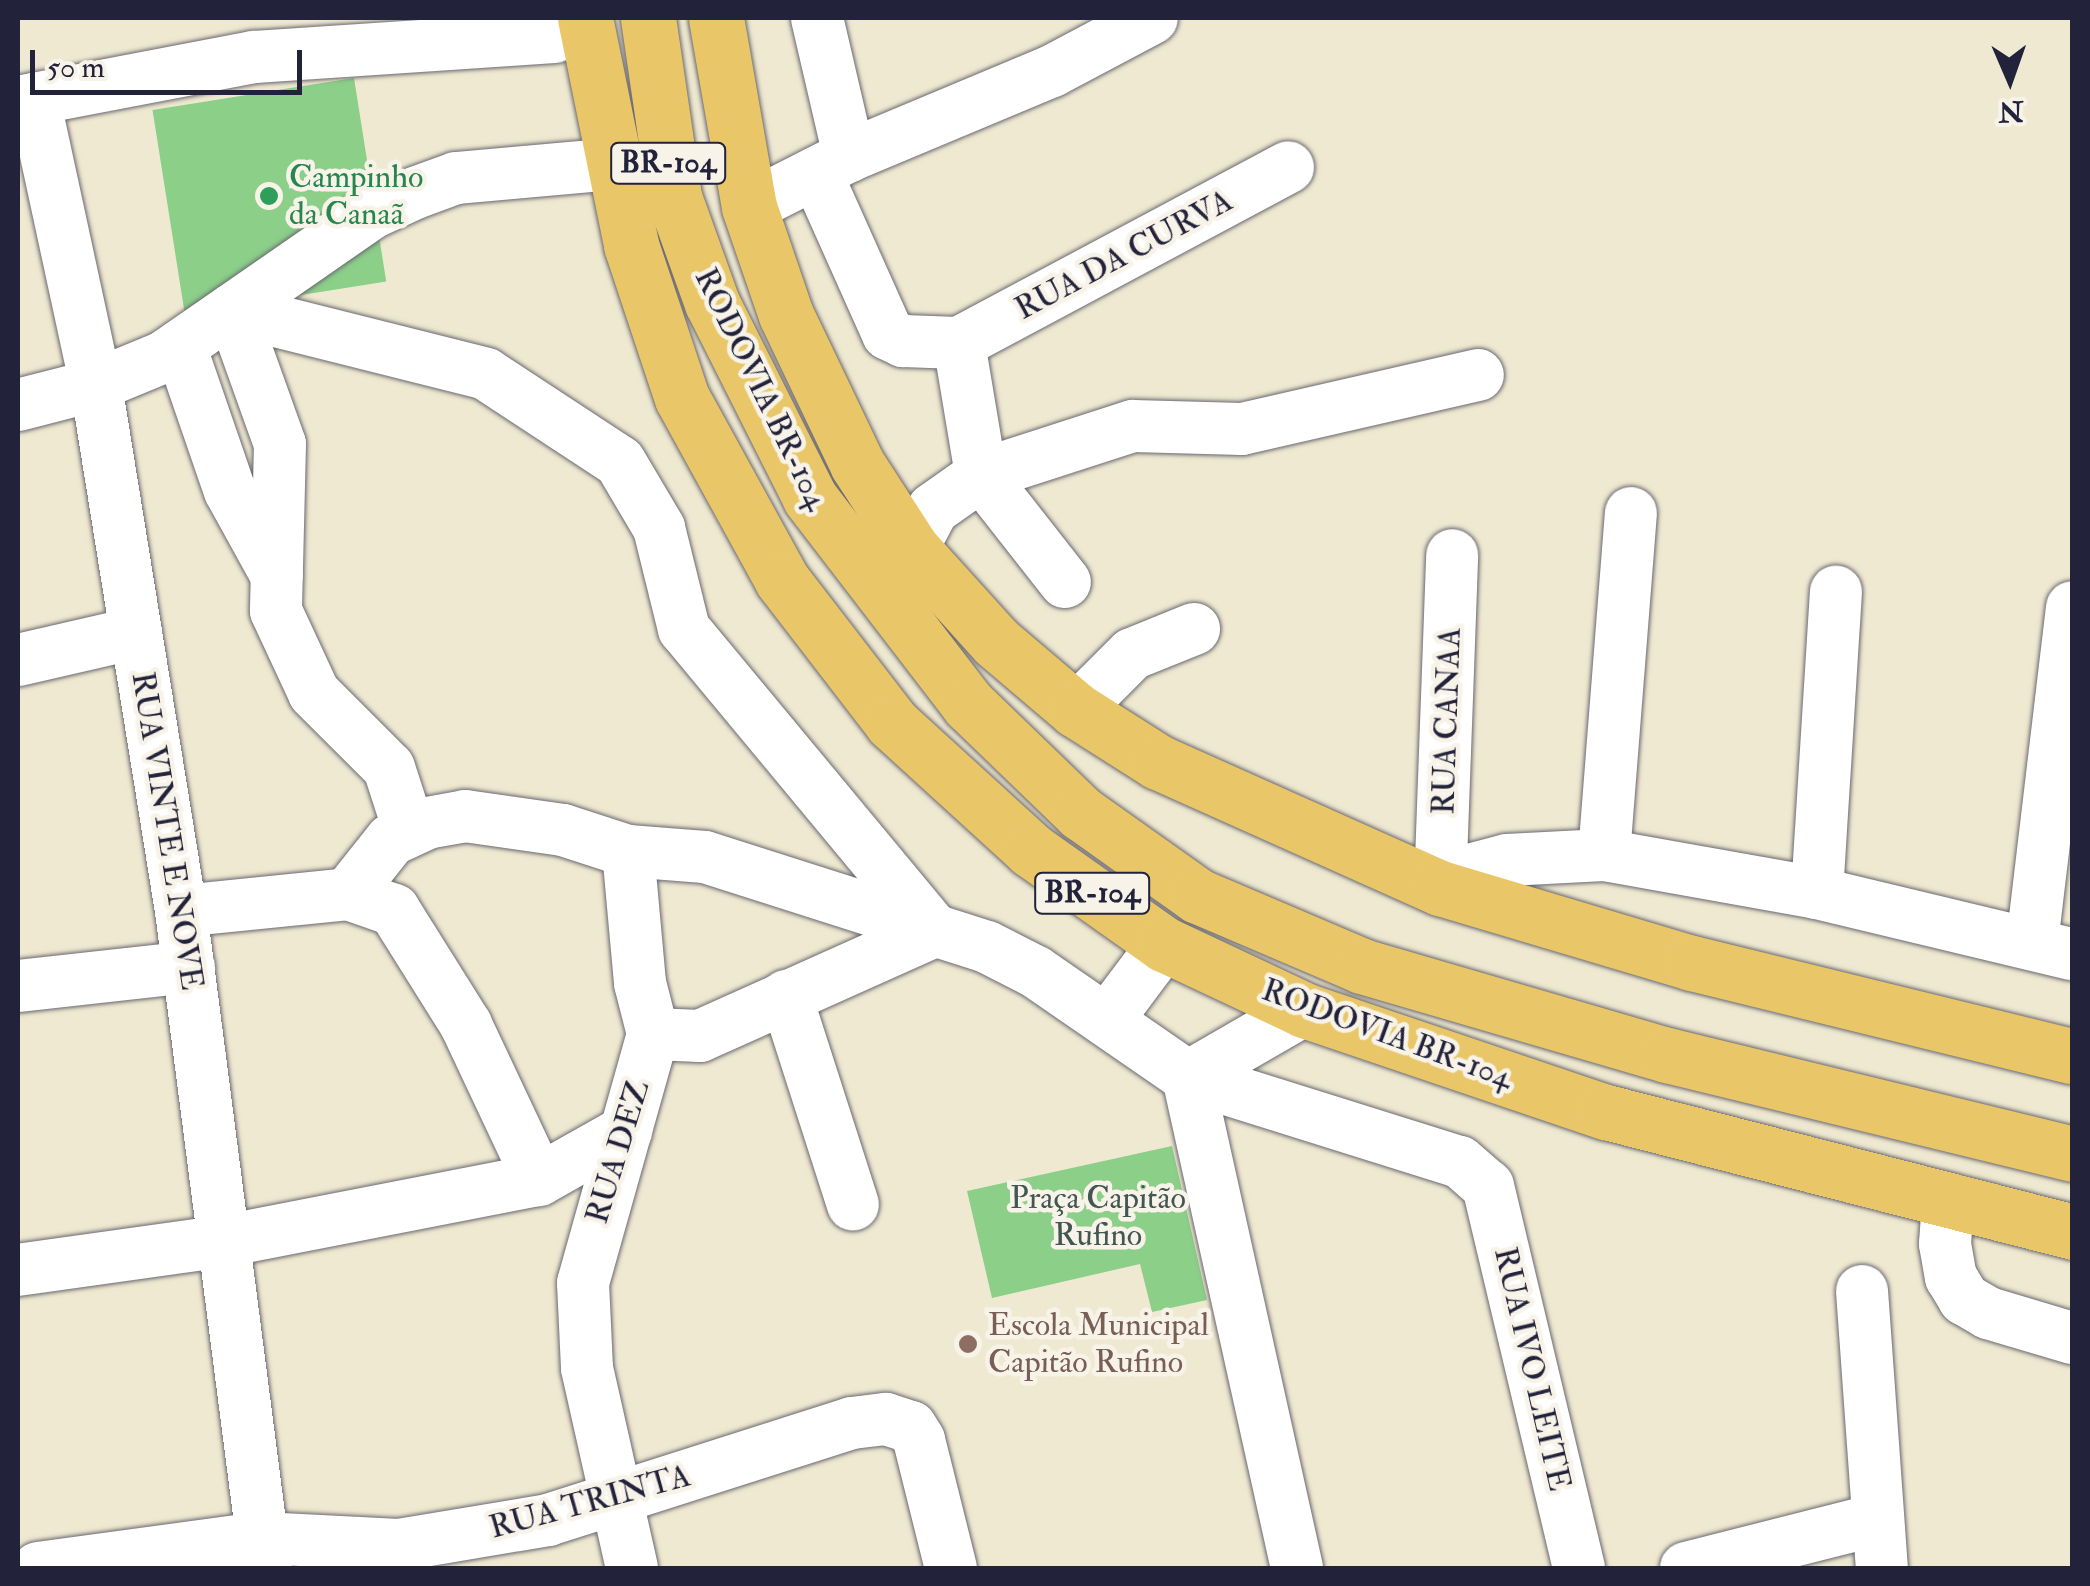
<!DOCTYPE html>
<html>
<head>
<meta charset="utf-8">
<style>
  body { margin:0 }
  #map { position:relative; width:2090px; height:1586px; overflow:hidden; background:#efe9d1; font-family:"IM FELL Double Pica",serif }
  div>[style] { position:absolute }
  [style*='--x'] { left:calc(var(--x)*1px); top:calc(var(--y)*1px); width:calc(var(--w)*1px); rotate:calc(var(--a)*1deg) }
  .green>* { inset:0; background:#8bcf89; transform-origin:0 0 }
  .roads { filter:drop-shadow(0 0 2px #6a6870) drop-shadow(0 0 2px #6a6870) }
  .minor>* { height:52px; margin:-26px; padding:0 26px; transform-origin:26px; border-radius:26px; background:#fff }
  .highway>* { height:55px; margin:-27.5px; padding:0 27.5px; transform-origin:27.5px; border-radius:27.5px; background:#e9c769 }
  .dots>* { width:28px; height:28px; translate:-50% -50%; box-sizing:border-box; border:5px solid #f7f3e8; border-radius:50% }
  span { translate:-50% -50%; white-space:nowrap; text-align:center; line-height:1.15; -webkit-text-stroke:9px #f7f3e8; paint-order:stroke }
  .shield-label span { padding:2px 8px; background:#f7f3e8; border:2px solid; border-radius:8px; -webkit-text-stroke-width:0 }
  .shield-label { font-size:30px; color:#22223b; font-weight:700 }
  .leisure-label { font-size:32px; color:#27864d }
  .left { translate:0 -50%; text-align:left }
  .street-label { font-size:32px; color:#22223b }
  .park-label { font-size:32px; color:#425652 }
  .education-label { font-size:32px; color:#785e54 }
  .frame { position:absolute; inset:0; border:20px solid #22223b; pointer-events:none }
  .north { position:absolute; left:1960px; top:30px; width:100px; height:100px; -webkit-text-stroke:8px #f7f3e8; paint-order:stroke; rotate:178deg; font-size:28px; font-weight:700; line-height:40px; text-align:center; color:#22223b }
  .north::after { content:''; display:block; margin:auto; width:35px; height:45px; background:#22223b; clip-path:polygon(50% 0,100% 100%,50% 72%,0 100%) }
  .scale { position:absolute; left:30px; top:50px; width:272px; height:45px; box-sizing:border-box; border:5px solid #22223b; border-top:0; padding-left:12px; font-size:30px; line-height:35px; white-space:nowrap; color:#22223b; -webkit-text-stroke:8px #f7f3e8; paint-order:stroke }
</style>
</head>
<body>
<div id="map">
  <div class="green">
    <div style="left:354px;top:78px;width:206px;height:204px;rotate:81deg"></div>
    <div style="clip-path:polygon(1172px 1146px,1207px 1300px,1152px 1312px,1140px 1264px,992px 1298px,967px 1191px)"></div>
  </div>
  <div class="roads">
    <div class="minor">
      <div style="--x:817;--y:18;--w:142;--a:76.9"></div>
      <div style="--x:34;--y:99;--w:293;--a:77.8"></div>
      <div style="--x:96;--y:385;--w:533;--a:80.82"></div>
      <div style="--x:181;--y:911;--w:662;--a:82.63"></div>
      <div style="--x:18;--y:102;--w:240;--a:-10.8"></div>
      <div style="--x:254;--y:57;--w:301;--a:-3.8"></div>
      <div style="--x:816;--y:173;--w:176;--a:65.9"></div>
      <div style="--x:888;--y:334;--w:17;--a:25"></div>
      <div style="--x:903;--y:341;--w:56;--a:2"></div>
      <div style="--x:959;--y:343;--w:134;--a:80.5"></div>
      <div style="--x:981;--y:475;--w:136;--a:51.9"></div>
      <div style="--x:749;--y:207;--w:112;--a:-27"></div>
      <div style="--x:849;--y:156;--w:220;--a:-22.7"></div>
      <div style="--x:1052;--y:71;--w:113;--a:-27.9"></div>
      <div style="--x:232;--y:310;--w:262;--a:14.1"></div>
      <div style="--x:486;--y:374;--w:160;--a:33.3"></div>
      <div style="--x:620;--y:462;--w:77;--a:59.4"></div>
      <div style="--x:659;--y:528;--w:104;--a:76.1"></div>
      <div style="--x:684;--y:629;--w:393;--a:50.3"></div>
      <div style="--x:232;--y:310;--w:142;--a:70.3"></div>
      <div style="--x:280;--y:444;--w:167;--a:91.4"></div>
      <div style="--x:276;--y:611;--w:90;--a:65.1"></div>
      <div style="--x:314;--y:693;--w:106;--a:45"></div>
      <div style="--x:389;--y:768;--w:65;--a:72.1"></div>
      <div style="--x:959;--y:343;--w:373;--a:-28.1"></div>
      <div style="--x:180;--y:346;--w:153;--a:71"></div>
      <div style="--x:230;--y:491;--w:97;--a:61.1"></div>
      <div style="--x:18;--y:405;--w:81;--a:-14.4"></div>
      <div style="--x:96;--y:385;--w:74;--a:-22.4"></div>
      <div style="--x:164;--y:357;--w:253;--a:-34.7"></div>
      <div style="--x:372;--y:213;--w:47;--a:-24.9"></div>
      <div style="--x:415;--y:193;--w:44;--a:-20.1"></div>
      <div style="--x:456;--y:178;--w:159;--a:-5.1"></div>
      <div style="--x:912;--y:549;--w:45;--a:-62.3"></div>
      <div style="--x:933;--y:509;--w:59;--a:-35.3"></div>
      <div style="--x:981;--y:475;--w:160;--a:-17.9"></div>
      <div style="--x:1133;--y:426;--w:109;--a:1.6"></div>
      <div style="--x:1242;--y:429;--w:242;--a:-12.9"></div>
      <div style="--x:18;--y:660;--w:121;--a:-12.9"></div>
      <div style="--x:1076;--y:710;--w:79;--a:-45"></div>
      <div style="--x:1132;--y:654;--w:67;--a:-22"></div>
      <div style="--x:628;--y:851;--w:133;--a:84.8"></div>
      <div style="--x:640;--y:983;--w:53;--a:75.7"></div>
      <div style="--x:1604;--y:855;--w:343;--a:-85.5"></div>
      <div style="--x:1440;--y:888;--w:27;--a:-36"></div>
      <div style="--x:1462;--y:872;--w:47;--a:-14.9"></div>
      <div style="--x:1507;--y:860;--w:97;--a:-3"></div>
      <div style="--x:1604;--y:855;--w:216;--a:10.1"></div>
      <div style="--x:1817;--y:893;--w:262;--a:13.5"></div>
      <div style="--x:1440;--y:888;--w:333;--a:-87.9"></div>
      <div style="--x:1817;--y:893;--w:302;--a:-86.4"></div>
      <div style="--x:348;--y:894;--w:69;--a:-51.5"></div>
      <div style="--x:391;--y:840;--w:40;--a:-25"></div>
      <div style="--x:427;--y:823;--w:39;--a:-10"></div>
      <div style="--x:465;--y:816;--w:99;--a:8.1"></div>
      <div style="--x:563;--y:830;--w:68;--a:17.9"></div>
      <div style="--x:628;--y:851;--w:77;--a:4.5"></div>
      <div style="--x:705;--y:857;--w:296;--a:17.7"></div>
      <div style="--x:987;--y:947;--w:55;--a:27"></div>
      <div style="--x:1036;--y:972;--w:185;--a:34.6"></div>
      <div style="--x:1188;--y:1077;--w:285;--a:17.4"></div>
      <div style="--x:1460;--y:1162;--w:37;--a:41"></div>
      <div style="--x:1488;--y:1186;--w:393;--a:76.6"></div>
      <div style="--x:181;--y:911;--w:168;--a:-5.8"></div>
      <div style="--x:348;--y:894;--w:49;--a:19.2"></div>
      <div style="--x:394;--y:910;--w:136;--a:57.9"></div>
      <div style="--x:466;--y:1025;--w:171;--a:64.8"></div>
      <div style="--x:2032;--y:943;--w:338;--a:-83.2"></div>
      <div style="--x:18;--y:986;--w:172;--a:-6.3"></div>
      <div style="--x:786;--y:996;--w:219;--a:72.2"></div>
      <div style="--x:1107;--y:1020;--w:95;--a:-53.1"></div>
      <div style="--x:1948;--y:1202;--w:42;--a:94.1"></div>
      <div style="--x:1945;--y:1244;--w:34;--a:80"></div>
      <div style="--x:1951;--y:1277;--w:26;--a:59"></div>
      <div style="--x:1964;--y:1299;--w:28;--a:30"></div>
      <div style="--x:1988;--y:1313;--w:88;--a:16.6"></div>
      <div style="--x:18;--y:1270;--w:208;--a:-8"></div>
      <div style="--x:224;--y:1241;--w:321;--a:-11"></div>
      <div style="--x:539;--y:1180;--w:100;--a:-29.4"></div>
      <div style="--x:1862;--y:1291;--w:278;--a:85.9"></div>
      <div style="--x:38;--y:1568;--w:225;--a:-7.7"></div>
      <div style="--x:261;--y:1538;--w:138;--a:2.9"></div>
      <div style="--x:399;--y:1545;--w:151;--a:-9.5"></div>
      <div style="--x:548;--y:1520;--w:319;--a:-17.7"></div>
      <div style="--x:852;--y:1423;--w:34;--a:-7"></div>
      <div style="--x:886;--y:1419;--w:26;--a:18"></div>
      <div style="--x:911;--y:1427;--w:15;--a:58"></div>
      <div style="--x:919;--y:1440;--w:132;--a:76"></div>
      <div style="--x:632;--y:1568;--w:205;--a:-102.7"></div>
      <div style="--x:587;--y:1368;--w:85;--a:-92.7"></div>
      <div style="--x:583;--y:1283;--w:259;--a:-74.3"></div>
      <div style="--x:653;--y:1034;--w:47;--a:2.4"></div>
      <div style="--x:700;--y:1036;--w:257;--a:-24.1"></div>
      <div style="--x:1297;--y:1568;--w:503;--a:-102.52"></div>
      <div style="--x:1188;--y:1077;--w:134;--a:-30"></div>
      <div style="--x:1686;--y:1568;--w:196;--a:-14.2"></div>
    </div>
    <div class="highway">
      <div style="--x:585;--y:18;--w:232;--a:78.5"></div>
      <div style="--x:631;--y:245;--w:161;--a:71.6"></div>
      <div style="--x:682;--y:398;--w:208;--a:61.2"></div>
      <div style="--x:782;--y:580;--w:180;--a:52.4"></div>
      <div style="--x:892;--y:723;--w:188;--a:42.4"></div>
      <div style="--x:1031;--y:850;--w:163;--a:35.3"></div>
      <div style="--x:1164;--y:944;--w:155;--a:25.2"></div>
      <div style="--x:1304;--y:1010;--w:319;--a:18.7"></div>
      <div style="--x:1606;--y:1112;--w:481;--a:14.4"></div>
      <div style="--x:648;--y:18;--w:181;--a:81.7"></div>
      <div style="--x:674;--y:197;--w:113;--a:70.3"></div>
      <div style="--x:712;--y:303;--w:218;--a:63.3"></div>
      <div style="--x:810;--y:498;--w:261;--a:52.5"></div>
      <div style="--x:969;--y:705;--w:156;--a:44"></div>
      <div style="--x:1081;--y:813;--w:143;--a:35.4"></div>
      <div style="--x:1198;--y:896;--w:178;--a:23.1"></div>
      <div style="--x:1362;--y:966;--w:318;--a:16.3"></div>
      <div style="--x:1667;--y:1055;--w:417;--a:13.7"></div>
      <div style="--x:716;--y:18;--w:192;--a:80.1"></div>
      <div style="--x:749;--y:207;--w:114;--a:71.1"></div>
      <div style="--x:786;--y:315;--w:165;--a:64.5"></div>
      <div style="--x:857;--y:464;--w:101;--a:57.1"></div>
      <div style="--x:912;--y:549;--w:125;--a:47.9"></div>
      <div style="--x:996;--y:642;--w:105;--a:40.4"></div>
      <div style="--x:1076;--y:710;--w:97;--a:32.4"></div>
      <div style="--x:1158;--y:762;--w:309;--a:24.1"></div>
      <div style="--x:1440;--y:888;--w:263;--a:16.6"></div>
      <div style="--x:1692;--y:963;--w:391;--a:13.8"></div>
    </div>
  </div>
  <div class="dots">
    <div style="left:269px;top:196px;background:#2e9e5b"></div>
    <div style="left:968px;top:1344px;background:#8d6e63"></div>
  </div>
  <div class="shield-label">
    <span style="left:668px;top:163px">BR-104</span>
    <span style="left:1092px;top:893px">BR-104</span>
  </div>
  <div class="leisure-label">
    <span class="left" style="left:289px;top:196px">Campinho<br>da Canaã</span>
  </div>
  <div class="street-label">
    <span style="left:1124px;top:255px;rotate:-28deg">RUA DA CURVA</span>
    <span style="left:761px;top:389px;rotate:64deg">RODOVIA BR-104</span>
    <span style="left:1447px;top:721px;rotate:-88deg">RUA CANAA</span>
    <span style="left:167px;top:831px;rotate:81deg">RUA VINTE E NOVE</span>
    <span style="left:1387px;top:1034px;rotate:20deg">RODOVIA BR-104</span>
    <span style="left:618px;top:1152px;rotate:-73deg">RUA DEZ</span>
    <span style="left:1532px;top:1369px;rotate:77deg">RUA IVO LEITE</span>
    <span style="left:590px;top:1502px;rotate:-15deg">RUA TRINTA</span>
  </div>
  <div class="park-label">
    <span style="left:1098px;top:1217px">Praça Capitão<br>Rufino</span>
  </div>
  <div class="education-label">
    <span class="left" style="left:988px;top:1344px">Escola Municipal<br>Capitão Rufino</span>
  </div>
  <div class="frame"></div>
  <div class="north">N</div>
  <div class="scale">50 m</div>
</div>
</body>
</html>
